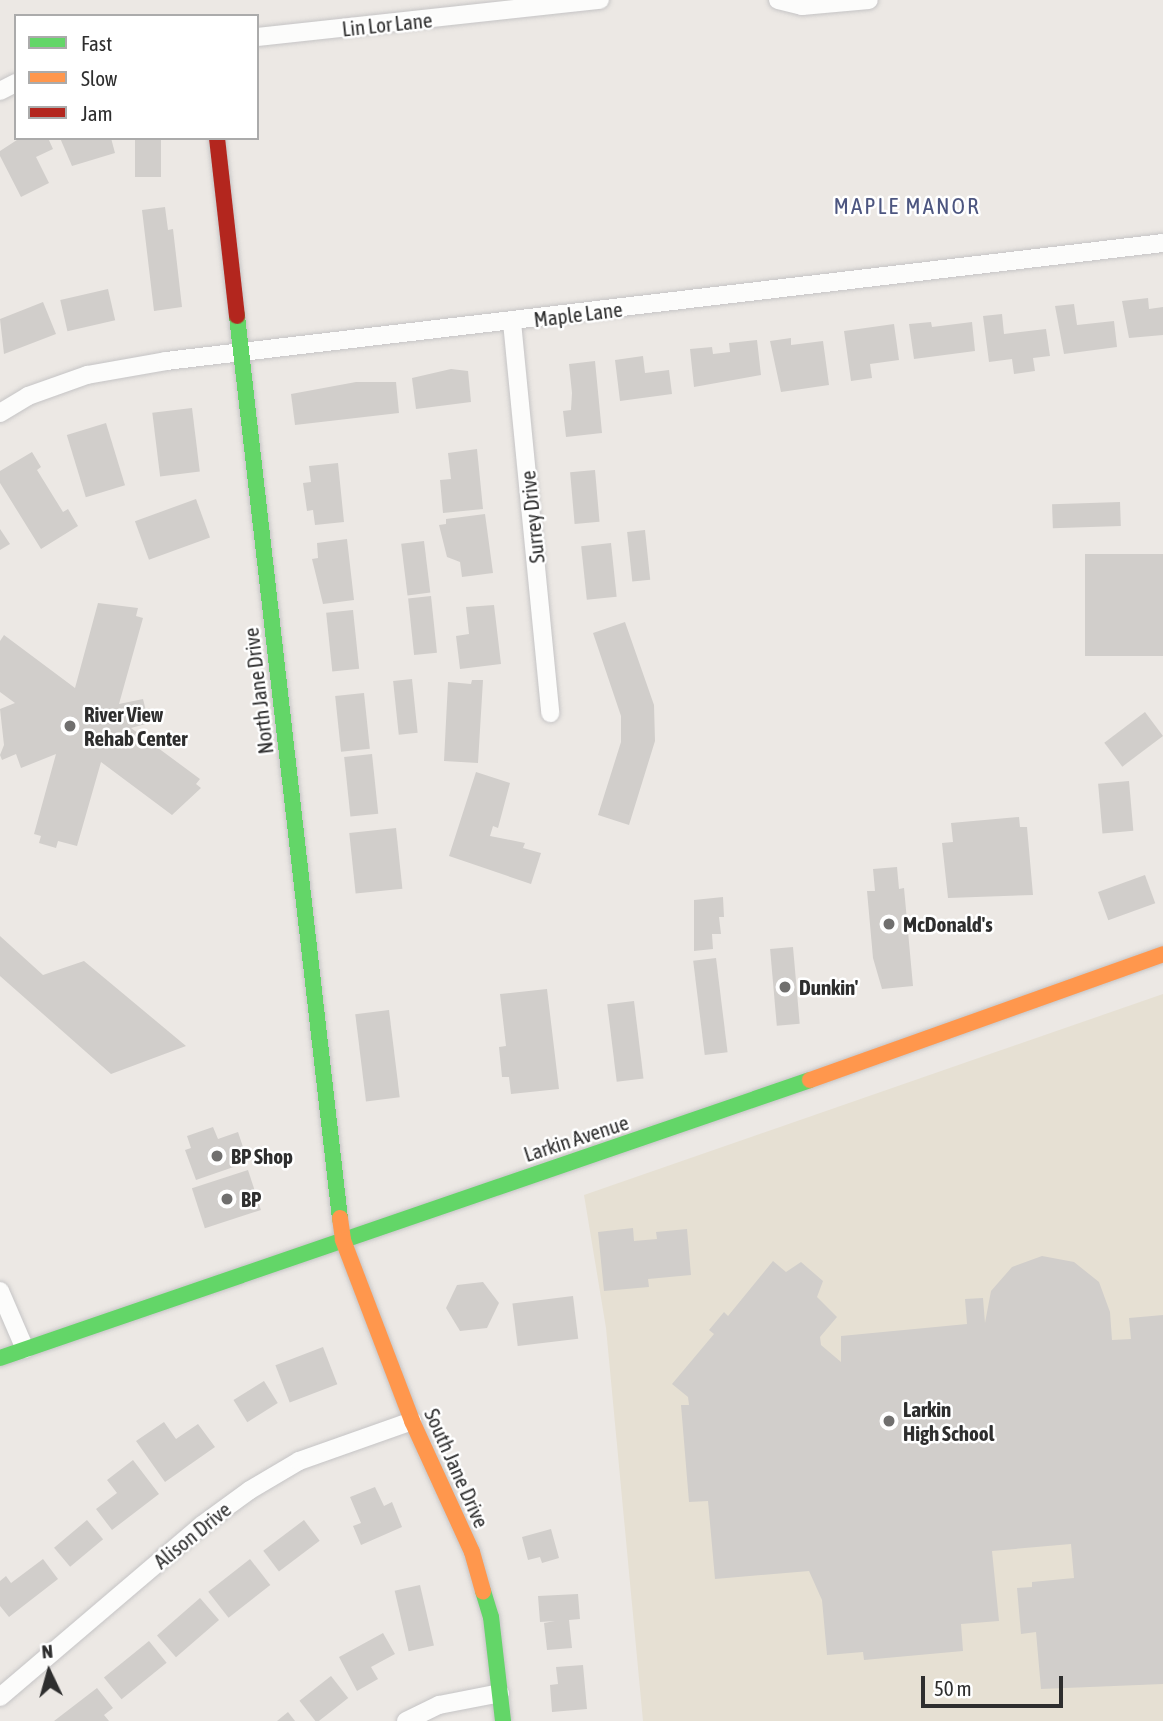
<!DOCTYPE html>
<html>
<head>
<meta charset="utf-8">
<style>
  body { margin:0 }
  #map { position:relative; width:1163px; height:1721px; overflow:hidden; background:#ece8e4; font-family:"Asap Condensed",sans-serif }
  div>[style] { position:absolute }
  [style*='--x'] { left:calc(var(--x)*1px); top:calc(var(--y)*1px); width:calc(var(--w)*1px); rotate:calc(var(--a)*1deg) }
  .education>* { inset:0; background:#e6e0d3 }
  .building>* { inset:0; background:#d1cecb; transform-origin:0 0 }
  .roads { filter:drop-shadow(0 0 2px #c5c4c5) drop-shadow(0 0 2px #c5c4c5) }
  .street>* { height:18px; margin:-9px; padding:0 9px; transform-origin:9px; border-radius:9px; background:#fcfcfb }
  .fast>* { height:16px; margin:-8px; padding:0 8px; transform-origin:8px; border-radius:8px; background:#63d668 }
  .slow>* { height:16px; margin:-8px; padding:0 8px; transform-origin:8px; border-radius:8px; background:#ff974d }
  .jam>* { height:16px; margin:-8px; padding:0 8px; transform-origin:8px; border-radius:8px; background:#b3261e }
  .dots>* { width:19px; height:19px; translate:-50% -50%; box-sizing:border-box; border:4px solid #fff; border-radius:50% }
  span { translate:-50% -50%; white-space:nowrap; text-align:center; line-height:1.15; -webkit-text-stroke:5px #fff; paint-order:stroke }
  .street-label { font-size:21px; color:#2e2e2e }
  .poi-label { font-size:21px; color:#2e2e2e; font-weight:700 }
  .left { translate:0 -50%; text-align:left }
  .neighbourhood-label { font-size:23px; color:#4d5680; letter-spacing:2px }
  .legend { position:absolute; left:14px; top:14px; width:245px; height:126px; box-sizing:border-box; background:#fff; border:2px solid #ababab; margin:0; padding:9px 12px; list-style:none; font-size:21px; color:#2e2e2e }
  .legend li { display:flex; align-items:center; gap:14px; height:35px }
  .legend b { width:35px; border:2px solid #ababab }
  .north { position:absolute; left:14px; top:1637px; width:70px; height:70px; -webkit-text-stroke:5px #fff; paint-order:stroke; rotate:355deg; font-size:19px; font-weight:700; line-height:28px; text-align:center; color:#2e2e2e }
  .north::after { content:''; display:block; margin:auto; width:24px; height:32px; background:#2e2e2e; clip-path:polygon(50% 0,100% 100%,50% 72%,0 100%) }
  .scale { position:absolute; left:921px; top:1676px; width:142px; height:32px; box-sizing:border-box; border:4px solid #2e2e2e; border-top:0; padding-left:9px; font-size:21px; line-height:24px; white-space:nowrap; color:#2e2e2e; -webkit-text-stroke:5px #fff; paint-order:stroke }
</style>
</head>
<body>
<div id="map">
  <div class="education">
    <div style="clip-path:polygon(1163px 994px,1163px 1721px,643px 1721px,606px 1328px,584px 1195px)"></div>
  </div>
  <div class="building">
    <div style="clip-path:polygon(20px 138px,48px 138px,53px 149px,36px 157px,49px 183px,21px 197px,0 156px,0 151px)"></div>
    <div style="clip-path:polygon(60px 138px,111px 138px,115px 153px,72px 166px)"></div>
    <div style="left:135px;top:138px;width:26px;height:39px"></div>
    <div style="clip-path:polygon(165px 207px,168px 230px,173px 229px,182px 307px,154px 311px,142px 210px)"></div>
    <div style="left:108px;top:289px;width:32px;height:49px;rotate:77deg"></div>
    <div style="clip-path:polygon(1148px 298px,1149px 309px,1163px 307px,1163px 335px,1129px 338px,1122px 301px)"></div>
    <div style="clip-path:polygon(43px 302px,56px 334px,4px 354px,0 319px)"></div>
    <div style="clip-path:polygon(1074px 304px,1077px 325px,1114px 321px,1117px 347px,1064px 354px,1055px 306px)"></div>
    <div style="clip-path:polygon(1002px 314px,1004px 334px,1046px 329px,1050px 356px,1033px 358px,1035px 371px,1014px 374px,1012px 359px,989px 362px,983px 316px)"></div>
    <div style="clip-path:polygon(931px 322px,932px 327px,972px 322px,975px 351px,914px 359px,909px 324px)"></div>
    <div style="clip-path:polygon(894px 324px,899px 360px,870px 364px,872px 378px,851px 381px,844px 331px)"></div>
    <div style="clip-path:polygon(791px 338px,791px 345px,823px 341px,829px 385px,781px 392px,770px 341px)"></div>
    <div style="clip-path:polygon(757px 340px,761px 375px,694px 387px,690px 349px,712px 347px,713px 354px,730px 352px,729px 343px)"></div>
    <div style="clip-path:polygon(643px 356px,645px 373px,669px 370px,672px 394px,620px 401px,615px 360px)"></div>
    <div style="clip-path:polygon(595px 361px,602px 433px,566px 437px,563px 411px,571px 410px,572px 393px,569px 364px)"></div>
    <div style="clip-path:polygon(451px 369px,468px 371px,471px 402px,416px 409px,412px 378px)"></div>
    <div style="clip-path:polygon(356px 382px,396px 382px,399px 413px,295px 425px,291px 394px)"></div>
    <div style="left:192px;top:408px;width:64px;height:40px;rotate:83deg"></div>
    <div style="left:106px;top:423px;width:65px;height:41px;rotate:73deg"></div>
    <div style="clip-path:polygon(477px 449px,483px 509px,443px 513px,440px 480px,451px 479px,448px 453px)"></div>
    <div style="clip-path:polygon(32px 452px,41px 467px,37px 470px,63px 512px,68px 509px,78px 526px,41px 549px,0 483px,0 471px)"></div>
    <div style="clip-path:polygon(338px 463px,344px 522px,315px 525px,313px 510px,307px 511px,303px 483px,311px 482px,309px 466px)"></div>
    <div style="left:595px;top:470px;width:52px;height:25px;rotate:85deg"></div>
    <div style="left:196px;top:499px;width:41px;height:65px;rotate:70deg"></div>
    <div style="left:1120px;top:502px;width:24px;height:68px;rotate:88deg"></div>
    <div style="clip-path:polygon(485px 514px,493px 573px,462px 577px,460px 562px,447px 557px,439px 525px,446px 524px,446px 519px)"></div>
    <div style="clip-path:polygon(0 529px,10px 544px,0 550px)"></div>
    <div style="left:645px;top:530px;width:50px;height:18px;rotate:84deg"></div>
    <div style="clip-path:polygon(347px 539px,354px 600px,323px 604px,312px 559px,318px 558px,317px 543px)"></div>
    <div style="left:424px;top:541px;width:52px;height:23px;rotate:83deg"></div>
    <div style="left:611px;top:543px;width:54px;height:30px;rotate:84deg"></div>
    <div style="left:1163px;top:554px;width:102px;height:78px;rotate:90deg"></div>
    <div style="left:431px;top:596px;width:57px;height:23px;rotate:84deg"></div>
    <div style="clip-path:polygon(98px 603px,138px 608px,136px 616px,143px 618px,119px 704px,143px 699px,149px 723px,131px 728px,200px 779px,196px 784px,201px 788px,172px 815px,101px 762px,77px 846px,58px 841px,56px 848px,39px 843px,41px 836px,34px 834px,56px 754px,21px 768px,16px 754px,2px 760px,0 755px,4px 745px,0 709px,15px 703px,0 692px,0 641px,4px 635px,75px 688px)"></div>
    <div style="clip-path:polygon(494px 605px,501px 664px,460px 669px,456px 636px,469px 634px,466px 607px)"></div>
    <div style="left:353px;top:610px;width:59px;height:27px;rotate:84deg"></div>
    <div style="clip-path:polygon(625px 622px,654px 705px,655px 741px,629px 825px,598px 815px,621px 742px,621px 716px,593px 633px)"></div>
    <div style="left:412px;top:679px;width:54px;height:19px;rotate:84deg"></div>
    <div style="clip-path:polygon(472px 680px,483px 680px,478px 763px,444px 761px,448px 682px,471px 684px)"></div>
    <div style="left:364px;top:693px;width:56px;height:29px;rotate:84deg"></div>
    <div style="left:1145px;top:712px;width:30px;height:51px;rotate:53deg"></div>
    <div style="left:372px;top:754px;width:60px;height:28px;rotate:84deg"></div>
    <div style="clip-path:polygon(476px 772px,510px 783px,498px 828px,493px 826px,490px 836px,525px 843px,523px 848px,541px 853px,531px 884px,449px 856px)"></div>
    <div style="left:1129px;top:781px;width:50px;height:31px;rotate:85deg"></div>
    <div style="clip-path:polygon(1019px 817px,1020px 827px,1027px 827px,1033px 895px,948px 898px,942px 843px,953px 842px,951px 823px)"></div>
    <div style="left:396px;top:828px;width:61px;height:47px;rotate:84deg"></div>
    <div style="clip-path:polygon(897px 867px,899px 889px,904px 888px,913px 986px,882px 989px,873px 958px,867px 891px,875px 891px,873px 869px)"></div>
    <div style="left:1145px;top:875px;width:30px;height:50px;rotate:70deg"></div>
    <div style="clip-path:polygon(723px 897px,724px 917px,719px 917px,721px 934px,712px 934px,713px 949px,694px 951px,694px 900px)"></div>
    <div style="clip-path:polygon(0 936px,43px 975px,84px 961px,186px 1046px,111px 1074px,0 976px)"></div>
    <div style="left:793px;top:947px;width:77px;height:23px;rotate:85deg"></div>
    <div style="left:716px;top:958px;width:95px;height:23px;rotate:83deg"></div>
    <div style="clip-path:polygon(547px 989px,559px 1089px,511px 1094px,509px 1077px,502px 1077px,499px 1047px,506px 1046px,500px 994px)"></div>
    <div style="left:634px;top:1001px;width:78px;height:27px;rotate:83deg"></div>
    <div style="left:389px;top:1010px;width:88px;height:34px;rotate:83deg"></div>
    <div style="clip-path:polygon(213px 1127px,218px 1139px,238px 1132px,248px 1162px,196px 1180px,185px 1150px,191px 1148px,187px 1136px)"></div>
    <div style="left:248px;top:1170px;width:42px;height:59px;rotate:72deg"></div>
    <div style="clip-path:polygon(633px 1228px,634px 1241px,657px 1239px,656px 1232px,687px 1229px,691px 1275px,648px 1279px,649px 1287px,604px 1291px,598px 1232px)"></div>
    <div style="clip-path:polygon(1042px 1256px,1074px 1262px,1099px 1282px,1110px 1312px,1112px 1340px,1131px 1339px,1129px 1318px,1163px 1315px,1163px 1684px,1041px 1689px,1036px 1632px,1021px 1634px,1017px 1588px,1032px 1587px,1032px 1582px,1074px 1578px,1071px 1544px,992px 1551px,999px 1621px,961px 1624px,963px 1651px,864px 1660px,863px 1652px,827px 1655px,822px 1600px,809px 1571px,715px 1579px,708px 1501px,689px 1502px,681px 1405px,689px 1405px,688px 1397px,672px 1384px,714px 1334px,709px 1330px,724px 1312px,728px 1316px,773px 1261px,786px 1272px,801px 1262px,823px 1281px,817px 1297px,837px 1317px,820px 1337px,821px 1345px,841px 1362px,841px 1336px,967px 1324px,965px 1299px,983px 1298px,985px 1323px,991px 1291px,1012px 1267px)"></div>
    <div style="clip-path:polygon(483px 1282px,499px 1303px,487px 1328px,460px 1331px,446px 1308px,457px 1285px)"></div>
    <div style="left:573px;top:1296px;width:43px;height:61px;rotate:83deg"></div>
    <div style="left:323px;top:1347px;width:40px;height:51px;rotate:69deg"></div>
    <div style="left:264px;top:1381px;width:26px;height:36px;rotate:58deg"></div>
    <div style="clip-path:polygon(164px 1422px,176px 1439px,198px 1424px,215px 1447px,165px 1482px,136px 1441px)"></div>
    <div style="clip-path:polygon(133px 1460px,159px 1494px,112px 1530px,96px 1509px,117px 1493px,107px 1480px)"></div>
    <div style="clip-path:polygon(375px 1487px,384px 1506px,392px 1502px,402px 1527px,361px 1545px,353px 1526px,361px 1523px,350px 1497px)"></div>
    <div style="left:87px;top:1520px;width:25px;height:43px;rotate:50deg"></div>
    <div style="left:304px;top:1520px;width:26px;height:51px;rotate:53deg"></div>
    <div style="clip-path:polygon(551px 1529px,559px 1558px,542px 1563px,540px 1557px,528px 1560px,522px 1537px)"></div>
    <div style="clip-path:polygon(43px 1559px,58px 1579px,9px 1617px,0 1606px,0 1581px,6px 1576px,11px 1583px)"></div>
    <div style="left:250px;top:1559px;width:33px;height:53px;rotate:52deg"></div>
    <div style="left:420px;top:1585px;width:62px;height:26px;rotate:77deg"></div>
    <div style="clip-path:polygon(578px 1594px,580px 1619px,569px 1620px,572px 1648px,547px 1650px,544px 1623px,555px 1621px,540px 1622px,538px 1596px)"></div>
    <div style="left:200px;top:1598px;width:29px;height:57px;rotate:49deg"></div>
    <div style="clip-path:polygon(383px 1633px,395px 1654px,371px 1667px,378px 1679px,357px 1691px,339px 1657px)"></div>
    <div style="left:149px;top:1641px;width:28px;height:58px;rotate:51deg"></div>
    <div style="clip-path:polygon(583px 1665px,587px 1709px,552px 1712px,550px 1685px,558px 1684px,556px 1667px)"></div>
    <div style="left:331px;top:1676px;width:28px;height:40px;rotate:52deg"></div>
    <div style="clip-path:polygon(97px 1688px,113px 1708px,104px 1715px,109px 1721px,54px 1721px)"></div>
    <div style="clip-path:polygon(288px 1712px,295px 1721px,277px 1721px)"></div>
  </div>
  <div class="roads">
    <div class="street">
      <div style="--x:778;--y:0;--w:25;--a:14"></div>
      <div style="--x:802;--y:6;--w:67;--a:-5.1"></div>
      <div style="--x:257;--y:37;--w:345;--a:-6.2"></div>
      <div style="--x:0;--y:91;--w:18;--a:-27"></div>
      <div style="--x:512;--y:322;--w:393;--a:84.4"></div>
      <div style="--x:0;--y:413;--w:33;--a:-31"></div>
      <div style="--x:28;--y:396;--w:63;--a:-19.6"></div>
      <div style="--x:87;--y:375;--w:80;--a:-10"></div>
      <div style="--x:166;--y:361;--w:1004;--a:-6.75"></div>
      <div style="--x:0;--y:1291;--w:63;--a:66.7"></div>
      <div style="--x:0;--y:1697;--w:265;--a:-40.4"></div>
      <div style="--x:202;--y:1525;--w:59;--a:-36.1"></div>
      <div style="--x:250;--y:1490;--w:57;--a:-30.6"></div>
      <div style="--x:299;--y:1461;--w:120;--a:-19.5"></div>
      <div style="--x:406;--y:1721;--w:37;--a:-26"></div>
      <div style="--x:439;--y:1705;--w:62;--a:-11.1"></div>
    </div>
    <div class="fast">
      <div style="--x:237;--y:316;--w:908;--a:83.49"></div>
      <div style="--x:0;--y:1358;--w:856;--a:-18.94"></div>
      <div style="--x:483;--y:1591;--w:27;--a:73"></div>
      <div style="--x:491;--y:1617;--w:105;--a:83.4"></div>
    </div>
    <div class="slow">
      <div style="--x:810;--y:1080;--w:375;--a:-19.6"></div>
      <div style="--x:340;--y:1218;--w:22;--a:82"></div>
      <div style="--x:343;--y:1240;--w:194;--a:69.1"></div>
      <div style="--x:412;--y:1421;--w:144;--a:65.4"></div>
      <div style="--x:472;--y:1552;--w:41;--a:74.2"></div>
    </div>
    <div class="jam">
      <div style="--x:217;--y:138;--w:179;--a:83.6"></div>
    </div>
  </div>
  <div class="dots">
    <div style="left:70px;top:726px;background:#706f6e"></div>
    <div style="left:889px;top:924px;background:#706f6e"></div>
    <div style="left:785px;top:987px;background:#706f6e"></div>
    <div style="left:217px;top:1156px;background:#706f6e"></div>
    <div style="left:227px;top:1199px;background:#706f6e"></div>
    <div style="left:889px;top:1421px;background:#706f6e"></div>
  </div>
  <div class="street-label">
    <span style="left:387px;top:24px;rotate:-6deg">Lin Lor Lane</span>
    <span style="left:578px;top:314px;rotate:-7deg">Maple Lane</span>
    <span style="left:532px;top:517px;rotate:-96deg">Surrey Drive</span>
    <span style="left:258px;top:691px;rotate:-97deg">North Jane Drive</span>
    <span style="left:576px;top:1138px;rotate:-18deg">Larkin Avenue</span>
    <span style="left:457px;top:1468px;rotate:66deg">South Jane Drive</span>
    <span style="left:192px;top:1535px;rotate:-39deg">Alison Drive</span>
  </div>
  <div class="poi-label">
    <span class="left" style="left:84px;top:726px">River View<br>Rehab Center</span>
    <span class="left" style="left:903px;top:924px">McDonald's</span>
    <span class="left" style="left:799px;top:987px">Dunkin'</span>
    <span class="left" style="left:231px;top:1156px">BP Shop</span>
    <span class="left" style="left:241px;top:1199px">BP</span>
    <span class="left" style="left:903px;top:1421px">Larkin<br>High School</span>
  </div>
  <div class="neighbourhood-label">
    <span style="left:907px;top:206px">MAPLE MANOR</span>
  </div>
  <ul class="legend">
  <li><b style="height:9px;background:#63d668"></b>Fast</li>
  <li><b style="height:9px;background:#ff974d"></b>Slow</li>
  <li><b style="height:9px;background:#b3261e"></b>Jam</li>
  </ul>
  <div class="north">N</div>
  <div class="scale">50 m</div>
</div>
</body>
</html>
